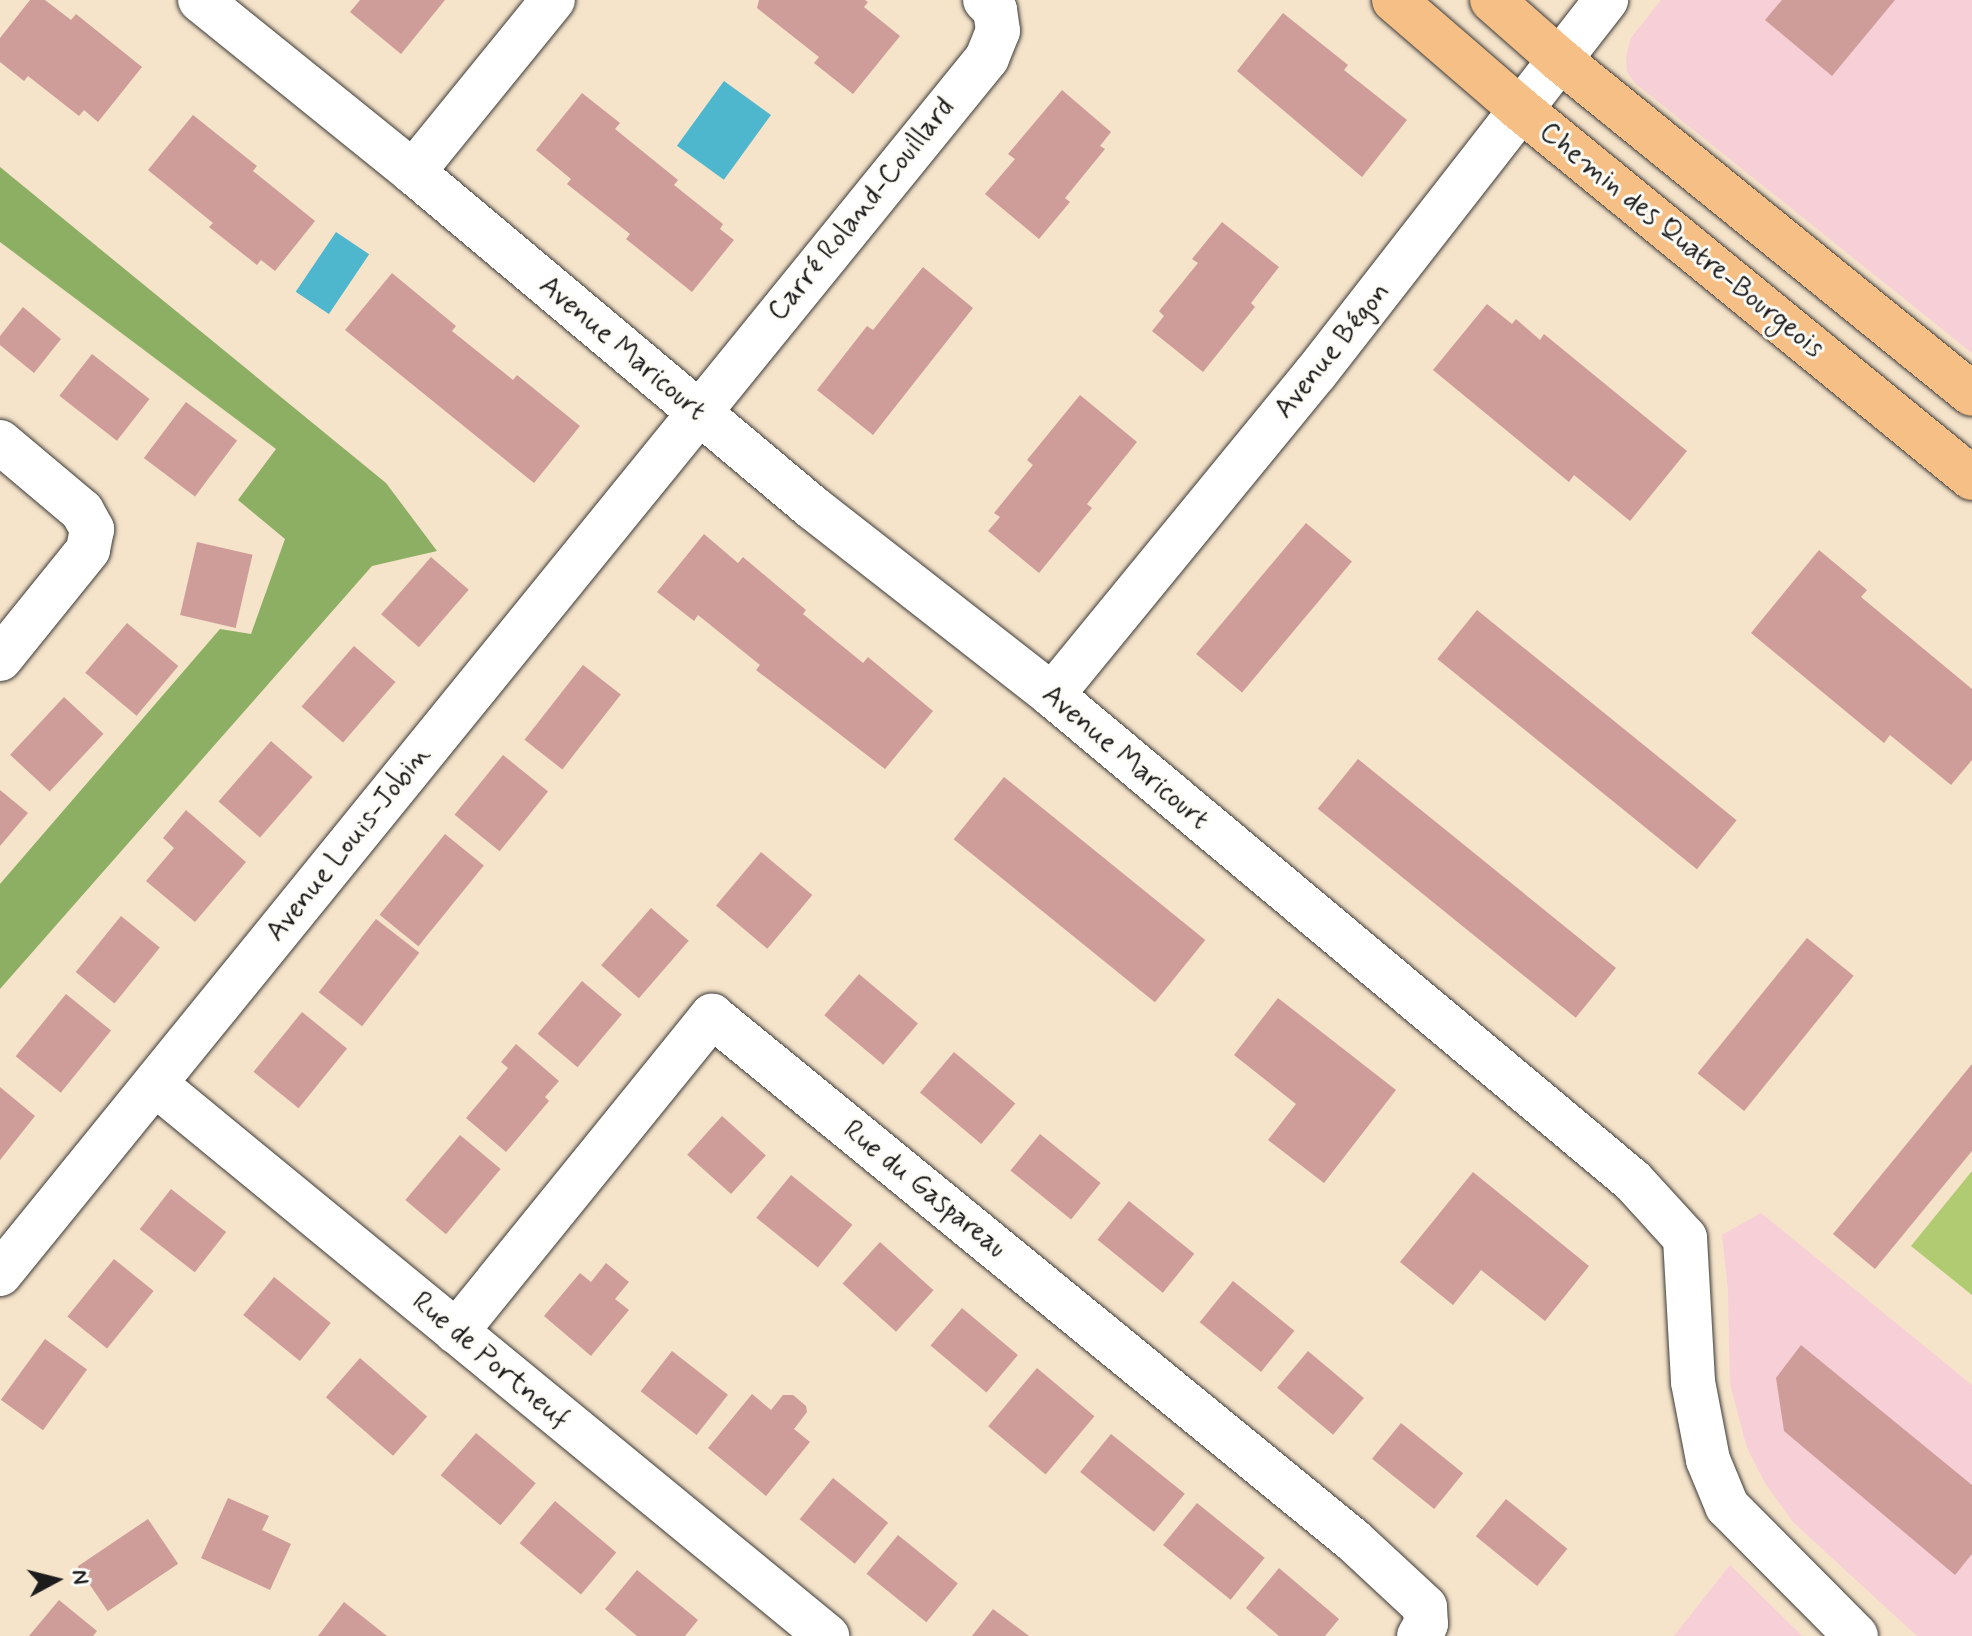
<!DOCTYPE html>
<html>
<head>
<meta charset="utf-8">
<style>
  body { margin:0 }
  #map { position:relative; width:1972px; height:1636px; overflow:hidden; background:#f5e3ca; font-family:Mynerve,sans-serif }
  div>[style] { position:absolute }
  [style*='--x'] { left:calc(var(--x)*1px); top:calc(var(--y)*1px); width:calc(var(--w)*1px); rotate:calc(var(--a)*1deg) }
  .built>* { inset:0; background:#f6cfd7 }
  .green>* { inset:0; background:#b0cb71 }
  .forest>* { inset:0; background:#8caf63 }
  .water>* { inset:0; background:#4eb6cd; transform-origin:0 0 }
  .building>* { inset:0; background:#cf9d99; transform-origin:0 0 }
  .roads { filter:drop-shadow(0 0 2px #3d3a36) drop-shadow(0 0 2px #3d3a36) }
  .minor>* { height:44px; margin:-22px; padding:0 22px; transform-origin:22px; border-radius:22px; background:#fff }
  .major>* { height:44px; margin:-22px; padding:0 22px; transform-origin:22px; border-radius:22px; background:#f5bf86 }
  span { translate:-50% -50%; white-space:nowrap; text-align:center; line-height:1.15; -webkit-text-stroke:6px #fdfcf7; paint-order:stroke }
  .street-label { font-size:28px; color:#1c1c1c }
  .north { position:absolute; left:16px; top:1540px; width:80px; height:80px; -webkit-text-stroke:6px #fdfcf7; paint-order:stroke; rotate:83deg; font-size:22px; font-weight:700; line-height:32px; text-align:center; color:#1c1c1c }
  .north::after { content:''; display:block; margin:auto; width:28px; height:36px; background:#1c1c1c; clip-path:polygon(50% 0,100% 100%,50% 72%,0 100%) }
</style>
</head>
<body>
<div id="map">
  <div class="built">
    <div style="clip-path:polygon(1661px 0,1972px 0,1972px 353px,1635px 83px,1627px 72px,1626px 56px,1631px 38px)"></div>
    <div style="clip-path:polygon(1761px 1213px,1972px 1385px,1972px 1636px,1917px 1636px,1793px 1522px,1765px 1483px,1747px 1448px,1730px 1384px,1728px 1290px,1722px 1235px)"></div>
    <div style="clip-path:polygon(1730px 1565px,1795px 1629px,1802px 1636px,1674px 1636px)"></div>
  </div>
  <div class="green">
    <div style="clip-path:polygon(1972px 1171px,1972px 1295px,1911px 1246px)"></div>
  </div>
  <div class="forest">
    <div style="clip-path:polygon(0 167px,386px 483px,437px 551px,372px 566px,0 989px,0 884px,220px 629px,251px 634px,285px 539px,238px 500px,276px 449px,0 242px)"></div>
  </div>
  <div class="water">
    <div style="left:724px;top:81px;width:58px;height:80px;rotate:36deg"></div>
    <div style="left:336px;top:232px;width:40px;height:72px;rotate:34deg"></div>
  </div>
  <div class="building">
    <div style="clip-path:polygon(30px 0,45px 0,71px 20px,76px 14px,142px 67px,98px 122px,84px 110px,79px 116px,28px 76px,24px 81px,0 62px,0 38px)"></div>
    <div style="clip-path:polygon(360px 0,445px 0,401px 54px,350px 12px)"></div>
    <div style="clip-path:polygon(759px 0,865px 0,868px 2px,864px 7px,900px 36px,853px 94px,814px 63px,819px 57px,757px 8px)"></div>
    <div style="clip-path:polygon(1782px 0,1895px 0,1832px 76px,1765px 20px)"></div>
    <div style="clip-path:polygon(1283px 13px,1348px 65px,1344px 70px,1407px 120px,1362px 177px,1237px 71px)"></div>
    <div style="clip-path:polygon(1062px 90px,1111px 132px,1100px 146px,1105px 149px,1065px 198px,1070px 202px,1039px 239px,985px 194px,1015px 159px,1008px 154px)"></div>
    <div style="clip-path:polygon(582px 93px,620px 123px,615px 129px,678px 180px,674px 185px,723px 224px,720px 229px,734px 240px,692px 292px,626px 239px,630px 234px,567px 184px,571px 179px,536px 150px)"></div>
    <div style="clip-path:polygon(193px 115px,257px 166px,253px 171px,315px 221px,275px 271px,261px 260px,257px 265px,209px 227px,213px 223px,148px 170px)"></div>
    <div style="clip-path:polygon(1222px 222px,1279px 267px,1251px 303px,1255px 307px,1203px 372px,1152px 331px,1164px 316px,1159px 311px,1198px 263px,1192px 259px)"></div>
    <div style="clip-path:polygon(923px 267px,973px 308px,873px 435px,817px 390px,867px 326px,873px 330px)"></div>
    <div style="clip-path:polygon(392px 273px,456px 326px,452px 331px,513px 380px,517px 375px,580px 426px,534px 483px,345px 330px)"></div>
    <div style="clip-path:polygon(1487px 304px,1512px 324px,1516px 319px,1540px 340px,1544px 334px,1687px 451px,1630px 521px,1574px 475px,1569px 482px,1433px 370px)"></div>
    <div style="clip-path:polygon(23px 307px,61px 339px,34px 373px,0 345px,0 336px)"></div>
    <div style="left:92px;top:354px;width:73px;height:53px;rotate:38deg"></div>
    <div style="clip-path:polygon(1080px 395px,1137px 442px,1087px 504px,1092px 508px,1039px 573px,988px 531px,1000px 517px,994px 513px,1033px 465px,1027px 460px)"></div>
    <div style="left:186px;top:402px;width:64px;height:70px;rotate:37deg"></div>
    <div style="left:1306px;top:523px;width:60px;height:171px;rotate:40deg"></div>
    <div style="clip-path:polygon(704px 534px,738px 563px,743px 557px,806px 610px,803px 614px,863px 663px,868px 657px,933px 711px,885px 769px,756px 670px,760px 665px,698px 615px,694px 621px,657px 592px)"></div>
    <div style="left:197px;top:542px;width:57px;height:75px;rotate:13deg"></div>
    <div style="clip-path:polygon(1819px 550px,1867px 590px,1861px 597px,1972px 689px,1972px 760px,1951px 785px,1890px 735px,1884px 743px,1751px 633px)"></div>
    <div style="left:431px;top:557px;width:50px;height:76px;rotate:41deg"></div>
    <div style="left:1477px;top:610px;width:334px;height:63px;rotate:39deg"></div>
    <div style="left:127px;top:623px;width:67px;height:65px;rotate:40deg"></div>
    <div style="left:354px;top:646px;width:55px;height:80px;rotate:41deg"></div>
    <div style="left:583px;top:665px;width:48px;height:95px;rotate:38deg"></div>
    <div style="left:64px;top:697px;width:54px;height:79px;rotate:43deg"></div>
    <div style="left:271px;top:741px;width:55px;height:80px;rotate:41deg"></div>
    <div style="left:503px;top:755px;width:58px;height:77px;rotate:39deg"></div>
    <div style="left:1358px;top:759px;width:332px;height:64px;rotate:39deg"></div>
    <div style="left:1004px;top:777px;width:259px;height:80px;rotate:39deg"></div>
    <div style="clip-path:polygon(0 790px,28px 813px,0 846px)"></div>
    <div style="clip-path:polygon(186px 810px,246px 862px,195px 922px,146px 881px,174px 848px,163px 838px)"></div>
    <div style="left:445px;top:834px;width:50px;height:104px;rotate:39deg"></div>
    <div style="left:761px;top:852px;width:67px;height:70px;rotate:40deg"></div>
    <div style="left:651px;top:908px;width:50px;height:76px;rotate:41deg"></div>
    <div style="left:121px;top:916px;width:50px;height:72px;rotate:39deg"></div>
    <div style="left:376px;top:919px;width:55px;height:93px;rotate:38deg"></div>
    <div style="left:1807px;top:938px;width:60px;height:174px;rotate:39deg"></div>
    <div style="left:859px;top:974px;width:77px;height:54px;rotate:40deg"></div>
    <div style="left:582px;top:981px;width:52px;height:69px;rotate:40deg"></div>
    <div style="left:66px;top:994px;width:58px;height:80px;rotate:39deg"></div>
    <div style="clip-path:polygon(1278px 998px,1396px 1090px,1324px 1183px,1268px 1140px,1296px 1104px,1234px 1055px)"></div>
    <div style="left:302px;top:1012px;width:58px;height:77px;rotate:39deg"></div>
    <div style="clip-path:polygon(516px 1044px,559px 1081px,545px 1097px,549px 1101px,506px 1152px,466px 1118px,508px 1068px,501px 1062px)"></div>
    <div style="left:954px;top:1052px;width:80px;height:53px;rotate:40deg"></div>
    <div style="clip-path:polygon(1972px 1064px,1972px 1151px,1875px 1269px,1833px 1234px)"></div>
    <div style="clip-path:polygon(0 1087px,35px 1116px,0 1160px)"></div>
    <div style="left:722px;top:1116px;width:59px;height:52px;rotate:42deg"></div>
    <div style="left:1040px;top:1134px;width:78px;height:47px;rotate:39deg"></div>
    <div style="left:460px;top:1135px;width:53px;height:85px;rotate:40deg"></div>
    <div style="clip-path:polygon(1473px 1172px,1589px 1266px,1545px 1321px,1481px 1270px,1453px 1305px,1400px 1262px)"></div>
    <div style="left:791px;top:1175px;width:79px;height:55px;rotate:39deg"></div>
    <div style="left:171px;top:1189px;width:70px;height:51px;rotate:38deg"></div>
    <div style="left:1129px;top:1201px;width:84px;height:50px;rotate:39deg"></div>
    <div style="left:880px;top:1242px;width:72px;height:56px;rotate:42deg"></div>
    <div style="left:114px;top:1259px;width:51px;height:74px;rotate:39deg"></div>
    <div style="clip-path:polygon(606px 1263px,629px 1282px,615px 1299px,629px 1310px,591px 1356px,544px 1316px,580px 1273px,591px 1282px)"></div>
    <div style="left:274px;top:1277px;width:73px;height:49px;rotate:39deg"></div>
    <div style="left:1233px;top:1281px;width:79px;height:53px;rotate:39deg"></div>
    <div style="left:962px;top:1308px;width:73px;height:49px;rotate:40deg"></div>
    <div style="left:45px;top:1339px;width:52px;height:75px;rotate:36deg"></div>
    <div style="clip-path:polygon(1801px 1345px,1972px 1485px,1972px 1554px,1955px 1575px,1784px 1431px,1776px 1378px)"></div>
    <div style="left:672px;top:1351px;width:71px;height:51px;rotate:38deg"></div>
    <div style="left:1308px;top:1351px;width:73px;height:48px;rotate:40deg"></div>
    <div style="left:360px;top:1358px;width:89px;height:52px;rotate:41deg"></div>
    <div style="left:1037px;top:1368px;width:75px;height:76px;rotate:40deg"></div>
    <div style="clip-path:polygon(752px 1394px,771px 1410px,783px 1395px,793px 1395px,806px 1406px,807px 1412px,794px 1429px,810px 1442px,766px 1496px,708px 1448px)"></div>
    <div style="left:1401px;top:1423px;width:80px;height:46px;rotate:39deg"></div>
    <div style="left:476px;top:1433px;width:78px;height:55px;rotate:40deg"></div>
    <div style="left:1111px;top:1434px;width:95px;height:49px;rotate:39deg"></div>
    <div style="left:833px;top:1478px;width:71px;height:53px;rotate:39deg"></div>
    <div style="clip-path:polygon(228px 1498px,269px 1516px,262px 1530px,291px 1544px,270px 1590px,201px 1558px)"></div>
    <div style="left:1506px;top:1499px;width:79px;height:48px;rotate:39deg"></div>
    <div style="left:555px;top:1501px;width:80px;height:55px;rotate:40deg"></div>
    <div style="left:1197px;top:1503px;width:87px;height:54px;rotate:39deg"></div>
    <div style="left:148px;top:1519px;width:54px;height:85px;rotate:56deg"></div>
    <div style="left:898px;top:1535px;width:77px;height:50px;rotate:39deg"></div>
    <div style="clip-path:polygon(1279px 1568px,1339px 1619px,1325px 1636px,1279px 1636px,1246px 1608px)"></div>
    <div style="clip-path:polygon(637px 1570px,698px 1620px,685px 1636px,637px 1636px,605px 1609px)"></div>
    <div style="clip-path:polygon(59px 1600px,97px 1631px,93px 1636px,29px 1636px)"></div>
    <div style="clip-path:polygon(344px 1602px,387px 1636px,318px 1636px)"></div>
    <div style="clip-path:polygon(993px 1609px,1029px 1636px,972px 1636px)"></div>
  </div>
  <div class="roads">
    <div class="minor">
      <div style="--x:200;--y:0;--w:274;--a:38.9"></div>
      <div style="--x:413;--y:172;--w:522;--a:40.03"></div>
      <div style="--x:813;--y:508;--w:303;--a:38"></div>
      <div style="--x:1052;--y:695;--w:757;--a:39.91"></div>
      <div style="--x:1633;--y:1181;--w:77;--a:47.6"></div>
      <div style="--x:1685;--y:1238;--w:144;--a:86.8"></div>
      <div style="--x:1693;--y:1382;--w:79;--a:79.1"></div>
      <div style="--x:1708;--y:1460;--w:50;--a:67.6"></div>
      <div style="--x:1727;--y:1506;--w:183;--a:45.2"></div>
      <div style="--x:413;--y:172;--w:222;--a:-50.9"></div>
      <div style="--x:0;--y:442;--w:107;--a:40.1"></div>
      <div style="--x:82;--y:511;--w:21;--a:61"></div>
      <div style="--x:92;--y:529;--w:21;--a:101"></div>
      <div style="--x:88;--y:550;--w:140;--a:128.9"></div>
      <div style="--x:1052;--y:695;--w:415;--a:-50.7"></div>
      <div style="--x:1315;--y:374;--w:474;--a:-52.1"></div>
      <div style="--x:155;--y:1084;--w:870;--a:39.4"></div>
      <div style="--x:0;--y:1274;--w:1566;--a:-50.93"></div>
      <div style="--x:987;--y:58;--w:29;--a:-68"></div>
      <div style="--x:998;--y:31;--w:21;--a:-98"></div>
      <div style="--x:995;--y:10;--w:14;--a:-135"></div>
      <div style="--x:456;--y:1332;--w:407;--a:-51"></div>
      <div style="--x:712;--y:1016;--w:828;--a:39.27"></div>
      <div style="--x:1353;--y:1540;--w:98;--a:42.9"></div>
      <div style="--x:1425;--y:1607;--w:17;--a:87"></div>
      <div style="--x:1426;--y:1624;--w:14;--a:120"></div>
    </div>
    <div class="major">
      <div style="--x:1394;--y:0;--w:165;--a:40.8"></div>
      <div style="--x:1519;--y:108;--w:585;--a:39.24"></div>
      <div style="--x:1492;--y:0;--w:91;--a:41.4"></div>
      <div style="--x:1560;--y:60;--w:530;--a:39.03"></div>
    </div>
  </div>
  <div class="street-label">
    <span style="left:862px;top:210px;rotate:-51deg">Carré Roland-Couillard</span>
    <span style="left:1681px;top:241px;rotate:39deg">Chemin des Quatre-Bourgeois</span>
    <span style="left:622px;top:349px;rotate:40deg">Avenue Maricourt</span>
    <span style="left:1333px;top:351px;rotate:-51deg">Avenue Bégon</span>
    <span style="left:1125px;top:758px;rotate:40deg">Avenue Maricourt</span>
    <span style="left:349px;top:844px;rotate:-51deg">Avenue Louis-Jobin</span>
    <span style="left:924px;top:1190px;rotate:39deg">Rue du Gaspareau</span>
    <span style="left:490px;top:1361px;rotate:40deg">Rue de Portneuf</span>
  </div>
  <div class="north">N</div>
</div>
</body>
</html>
